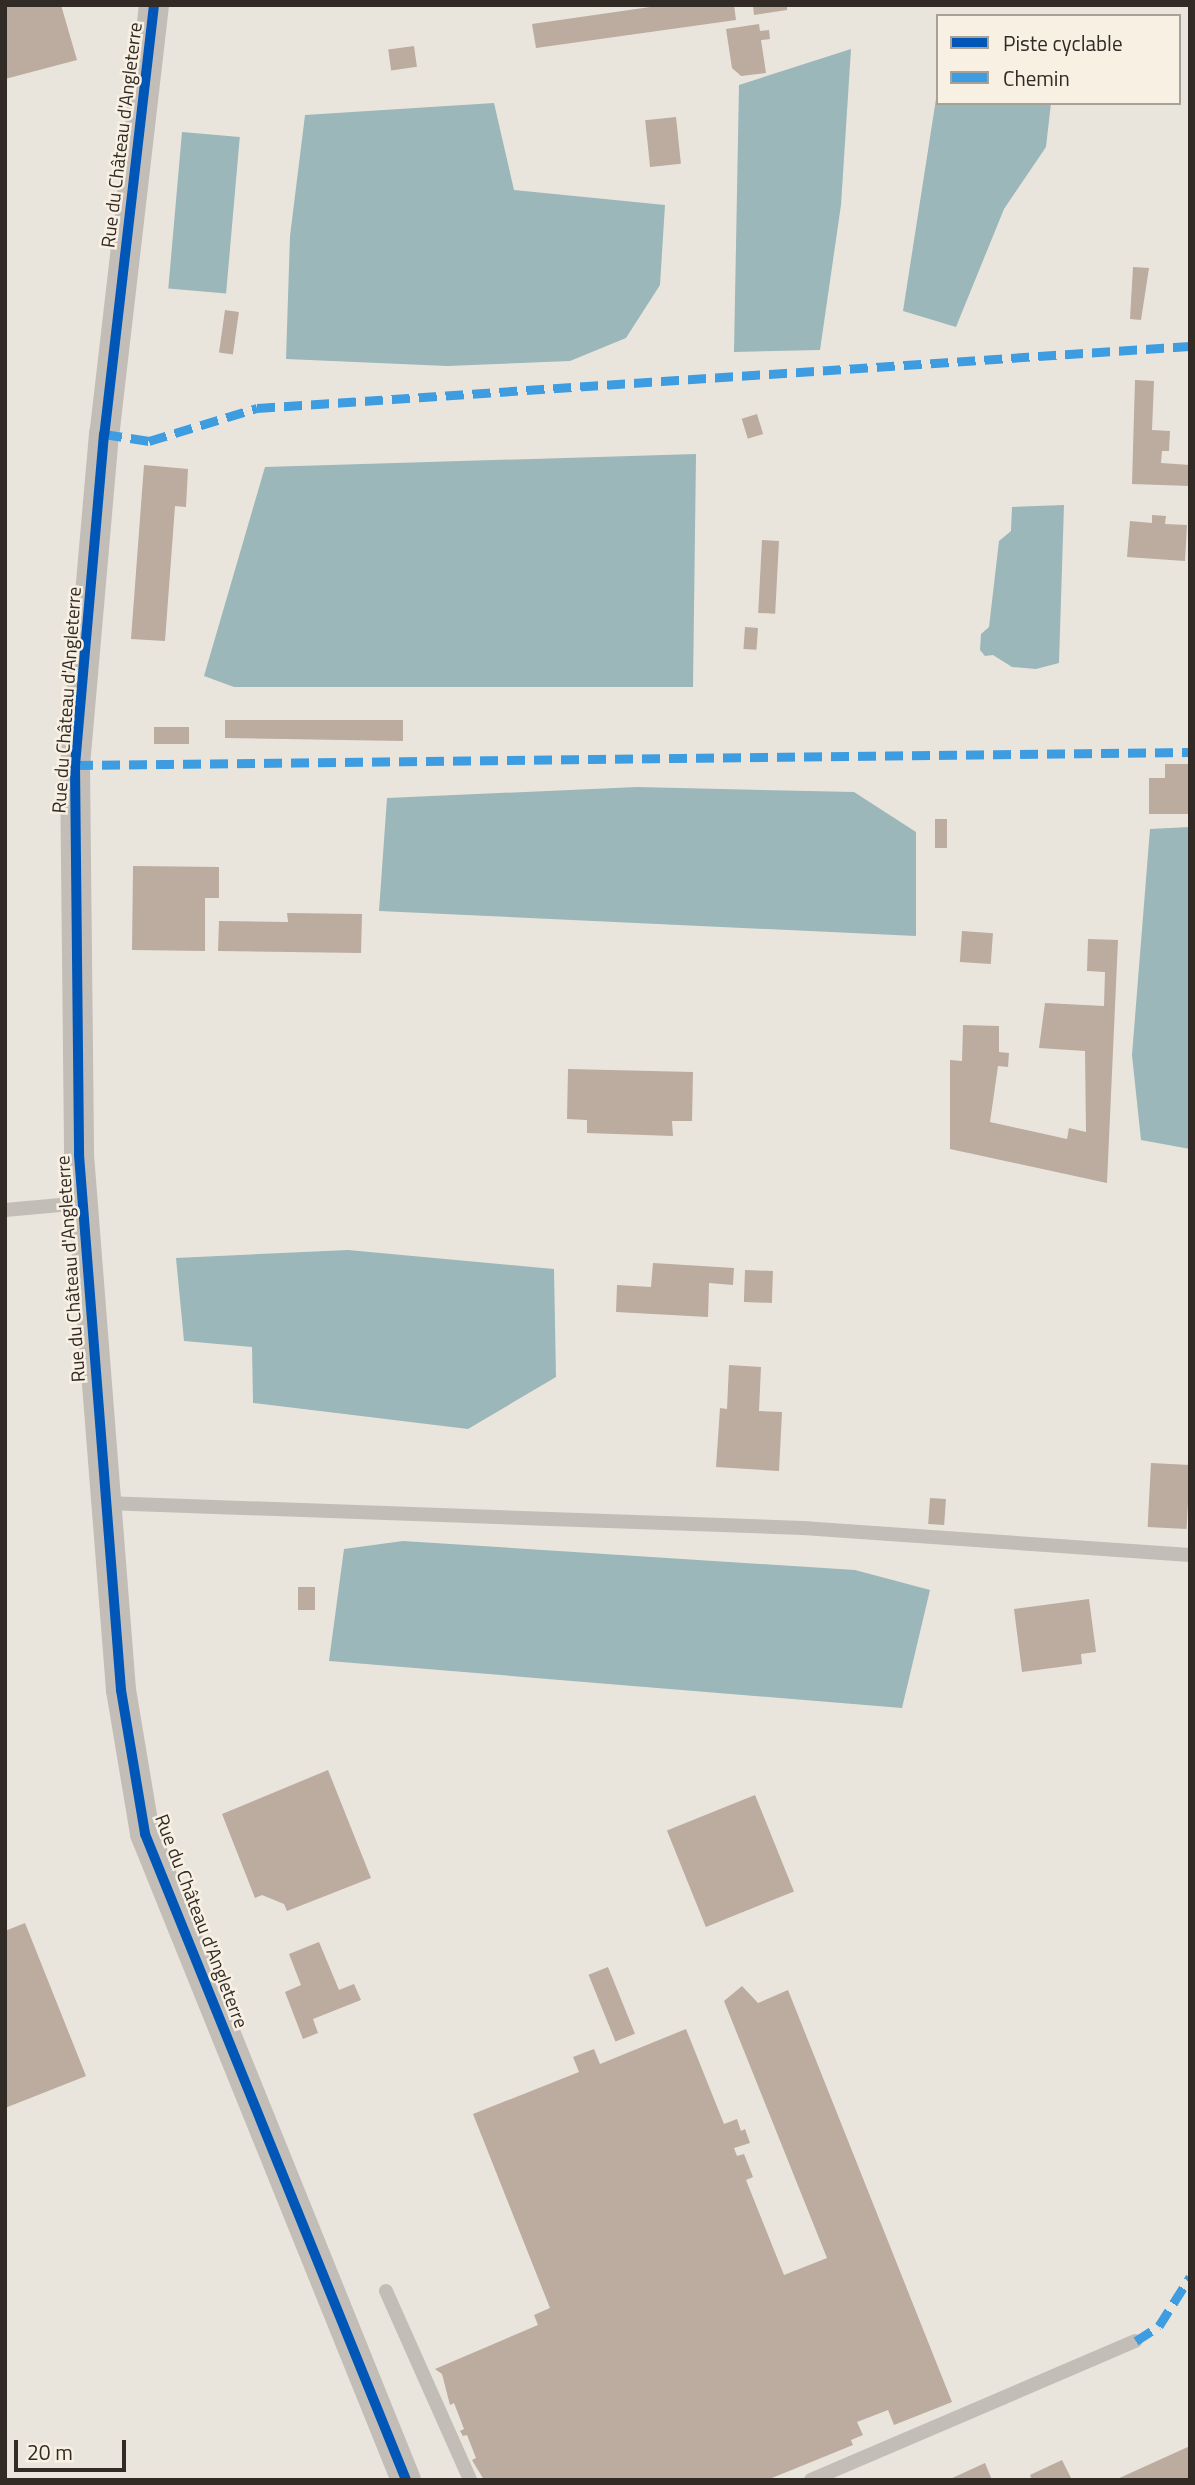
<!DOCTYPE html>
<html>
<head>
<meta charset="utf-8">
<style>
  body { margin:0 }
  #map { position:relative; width:1195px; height:2485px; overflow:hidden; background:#e9e5dd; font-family:"Titillium Web",sans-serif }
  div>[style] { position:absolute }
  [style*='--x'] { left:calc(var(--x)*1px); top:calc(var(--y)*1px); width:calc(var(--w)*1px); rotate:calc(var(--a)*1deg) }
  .water>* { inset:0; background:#9bb7b9; transform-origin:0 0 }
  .building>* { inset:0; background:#bcab9f; transform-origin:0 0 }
  .service>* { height:14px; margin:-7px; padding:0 7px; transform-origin:7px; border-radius:7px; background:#c2bdb6 }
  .minor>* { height:30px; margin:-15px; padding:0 15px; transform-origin:15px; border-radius:15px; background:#c2bdb6 }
  .quiet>* { height:9px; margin-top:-4.5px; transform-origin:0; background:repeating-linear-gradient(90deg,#3e9ce0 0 18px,transparent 0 27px) }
  .cycleway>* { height:10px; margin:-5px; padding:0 5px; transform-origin:5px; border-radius:5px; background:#0057b8 }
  span { translate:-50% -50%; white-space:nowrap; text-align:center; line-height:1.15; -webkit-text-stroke:5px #f7f0e3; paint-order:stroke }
  .street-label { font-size:19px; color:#312a25 }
  .frame { position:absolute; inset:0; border:7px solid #312a25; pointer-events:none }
  .legend { position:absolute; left:936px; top:14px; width:245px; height:91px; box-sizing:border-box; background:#f7f0e3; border:2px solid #a8a197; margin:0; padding:9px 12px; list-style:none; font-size:21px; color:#312a25 }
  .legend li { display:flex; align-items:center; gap:14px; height:35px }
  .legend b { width:35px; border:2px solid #a8a197 }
  .scale { position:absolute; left:14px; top:2440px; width:112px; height:32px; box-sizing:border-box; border:4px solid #312a25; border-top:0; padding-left:9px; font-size:21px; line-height:24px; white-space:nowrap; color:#312a25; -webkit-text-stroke:5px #f7f0e3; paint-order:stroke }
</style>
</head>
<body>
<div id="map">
  <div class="water">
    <div style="clip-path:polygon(851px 49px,841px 205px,820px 350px,734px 352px,739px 85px)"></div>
    <div style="clip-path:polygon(938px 86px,938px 103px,1051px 103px,1046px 147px,1004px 209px,956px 327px,903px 311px)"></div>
    <div style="clip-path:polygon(494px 103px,514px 190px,665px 205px,660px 285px,626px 338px,570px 361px,447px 366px,286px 359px,290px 236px,305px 115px)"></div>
    <div style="left:182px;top:132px;width:58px;height:157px;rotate:5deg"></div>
    <div style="clip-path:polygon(696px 454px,693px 687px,234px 687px,204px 676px,265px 467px)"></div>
    <div style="clip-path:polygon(1064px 505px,1059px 663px,1036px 669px,1012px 667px,993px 655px,985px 656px,980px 650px,981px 634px,989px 627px,999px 541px,1011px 531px,1012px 507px)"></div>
    <div style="clip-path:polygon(637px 787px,854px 792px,916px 832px,916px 936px,379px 911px,387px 798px)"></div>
    <div style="clip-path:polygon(1190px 827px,1190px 1149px,1141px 1140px,1132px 1055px,1150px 829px)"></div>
    <div style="clip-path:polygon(348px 1250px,554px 1269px,556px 1377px,468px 1429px,253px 1403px,252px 1347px,184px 1341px,176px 1258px)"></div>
    <div style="clip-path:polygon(403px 1541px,855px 1570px,930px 1590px,902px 1708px,329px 1661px,344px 1549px)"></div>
  </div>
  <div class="building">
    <div style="clip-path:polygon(5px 5px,61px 5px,77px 60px,5px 79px)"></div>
    <div style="clip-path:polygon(664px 5px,734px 5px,736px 20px,536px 48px,532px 24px)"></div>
    <div style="clip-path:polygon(753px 5px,787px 5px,787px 10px,754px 15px)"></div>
    <div style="clip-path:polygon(759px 24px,760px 31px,769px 30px,770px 39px,761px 40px,766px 73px,741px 76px,732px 68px,726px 29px)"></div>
    <div style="left:414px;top:46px;width:21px;height:26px;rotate:82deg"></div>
    <div style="left:676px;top:117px;width:47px;height:31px;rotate:84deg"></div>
    <div style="clip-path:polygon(1133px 267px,1149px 268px,1141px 320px,1130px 319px)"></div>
    <div style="left:225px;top:310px;width:14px;height:43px;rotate:8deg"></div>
    <div style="clip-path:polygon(1135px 380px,1154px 381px,1152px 430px,1170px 431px,1169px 451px,1162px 451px,1161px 463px,1190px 465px,1190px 486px,1132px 484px)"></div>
    <div style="left:757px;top:414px;width:21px;height:16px;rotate:73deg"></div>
    <div style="clip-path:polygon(144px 465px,188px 469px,186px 507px,175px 506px,165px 641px,131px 639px)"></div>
    <div style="clip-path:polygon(1152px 515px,1166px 516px,1165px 524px,1187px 525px,1185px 561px,1127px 557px,1130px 521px,1152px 523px)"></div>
    <div style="left:762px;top:540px;width:17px;height:73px;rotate:3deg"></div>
    <div style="left:745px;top:627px;width:13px;height:22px;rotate:4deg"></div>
    <div style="clip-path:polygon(225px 720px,403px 720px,403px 741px,225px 738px)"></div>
    <div style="left:154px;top:727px;width:35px;height:17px"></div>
    <div style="clip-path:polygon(1165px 764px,1190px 764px,1190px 814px,1149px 814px,1149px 778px,1165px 778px)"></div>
    <div style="left:935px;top:819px;width:12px;height:29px"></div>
    <div style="clip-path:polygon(133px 866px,219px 867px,219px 898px,205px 898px,205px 951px,132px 950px)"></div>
    <div style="clip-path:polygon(287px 913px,362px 914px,361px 953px,218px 951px,219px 921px,288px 922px)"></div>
    <div style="left:962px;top:931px;width:31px;height:31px;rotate:4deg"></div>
    <div style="clip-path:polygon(1088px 939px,1118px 940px,1107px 1183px,950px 1149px,950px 1060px,962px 1061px,963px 1025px,999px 1026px,999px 1052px,1009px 1053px,1008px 1067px,998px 1066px,990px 1122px,1067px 1139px,1069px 1128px,1086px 1132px,1085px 1051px,1039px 1048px,1045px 1003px,1104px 1006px,1105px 972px,1087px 971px)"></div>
    <div style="clip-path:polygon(568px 1069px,693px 1072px,692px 1121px,672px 1121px,673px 1136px,587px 1133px,587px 1120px,567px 1119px)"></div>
    <div style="clip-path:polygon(653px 1263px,734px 1268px,733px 1285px,709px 1283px,708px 1317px,616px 1312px,617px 1285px,651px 1287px)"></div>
    <div style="left:745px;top:1270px;width:28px;height:32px;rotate:2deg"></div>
    <div style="clip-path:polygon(729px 1365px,761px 1367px,759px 1411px,782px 1412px,779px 1471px,716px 1467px,720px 1408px,727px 1409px)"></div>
    <div style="left:1151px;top:1463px;width:39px;height:64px;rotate:3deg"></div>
    <div style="left:930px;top:1498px;width:16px;height:26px;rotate:4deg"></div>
    <div style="left:298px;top:1587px;width:17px;height:23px"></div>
    <div style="clip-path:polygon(1089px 1599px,1096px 1652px,1081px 1654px,1082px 1664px,1022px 1672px,1014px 1609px)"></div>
    <div style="clip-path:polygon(328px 1770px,371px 1878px,287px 1911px,284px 1904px,262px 1895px,255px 1898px,222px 1814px)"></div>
    <div style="left:755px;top:1795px;width:104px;height:95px;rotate:68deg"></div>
    <div style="clip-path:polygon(25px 1923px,86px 2076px,5px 2108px,5px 1931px)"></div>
    <div style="clip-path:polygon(319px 1942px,339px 1990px,354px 1984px,361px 2000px,313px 2019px,318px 2033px,303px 2039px,285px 1992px,301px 1985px,289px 1954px)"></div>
    <div style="left:608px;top:1967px;width:72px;height:21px;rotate:68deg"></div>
    <div style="clip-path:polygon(742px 1986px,758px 2003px,788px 1990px,952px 2402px,894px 2425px,888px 2410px,857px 2422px,863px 2435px,851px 2440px,853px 2445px,767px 2480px,484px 2480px,472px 2460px,476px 2458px,467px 2435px,463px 2436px,460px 2431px,464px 2429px,454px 2403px,450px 2405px,442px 2374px,435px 2369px,538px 2325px,534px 2315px,550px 2308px,473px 2114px,579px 2072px,573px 2057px,594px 2049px,600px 2064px,686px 2029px,724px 2124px,737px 2119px,741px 2131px,745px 2129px,750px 2143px,734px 2148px,737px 2156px,744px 2154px,753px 2177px,746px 2180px,784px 2275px,827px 2258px,724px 2001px)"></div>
    <div style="clip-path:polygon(1190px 2446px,1190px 2480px,1115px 2480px)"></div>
    <div style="clip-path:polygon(1062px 2460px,1072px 2480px,1032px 2480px,1030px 2475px)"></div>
    <div style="clip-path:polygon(985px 2463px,992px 2480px,948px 2480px)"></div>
  </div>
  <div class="service">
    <div style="--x:5;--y:1210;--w:78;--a:-5.1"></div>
    <div style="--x:105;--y:1503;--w:698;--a:2.05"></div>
    <div style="--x:803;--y:1528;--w:388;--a:4"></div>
    <div style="--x:386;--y:2291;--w:207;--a:66"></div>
    <div style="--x:811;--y:2480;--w:353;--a:-23.2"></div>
  </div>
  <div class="minor">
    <div style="--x:154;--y:5;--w:432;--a:96.6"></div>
    <div style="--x:104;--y:434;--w:332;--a:95"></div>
    <div style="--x:75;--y:765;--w:390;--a:89.4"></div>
    <div style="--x:79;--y:1155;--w:537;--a:85.51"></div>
    <div style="--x:121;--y:1690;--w:146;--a:80.5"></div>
    <div style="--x:145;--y:1834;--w:697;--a:68"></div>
  </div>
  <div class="quiet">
    <div style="--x:104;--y:434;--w:46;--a:8.8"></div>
    <div style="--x:149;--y:441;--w:113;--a:-17"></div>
    <div style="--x:257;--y:408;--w:935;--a:-3.8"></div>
    <div style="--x:75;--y:765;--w:1115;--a:-0.67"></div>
    <div style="--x:1136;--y:2341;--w:27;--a:-33"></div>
    <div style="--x:1159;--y:2326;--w:58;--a:-57.7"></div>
  </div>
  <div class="cycleway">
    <div style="--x:154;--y:5;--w:432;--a:96.6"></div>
    <div style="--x:104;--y:434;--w:332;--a:95"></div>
    <div style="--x:75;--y:765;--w:390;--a:89.4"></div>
    <div style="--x:79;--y:1155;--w:537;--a:85.51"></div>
    <div style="--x:121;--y:1690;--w:146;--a:80.5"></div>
    <div style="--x:145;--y:1834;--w:697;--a:68"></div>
  </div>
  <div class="street-label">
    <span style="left:121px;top:135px;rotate:-83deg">Rue du Château d'Angleterre</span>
    <span style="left:66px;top:700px;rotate:-86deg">Rue du Château d'Angleterre</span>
    <span style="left:70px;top:1269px;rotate:-94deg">Rue du Château d'Angleterre</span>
    <span style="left:202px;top:1921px;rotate:69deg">Rue du Château d'Angleterre</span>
  </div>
  <div class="frame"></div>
  <ul class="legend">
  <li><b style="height:9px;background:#0057b8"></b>Piste cyclable</li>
  <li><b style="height:9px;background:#3e9ce0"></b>Chemin</li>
  </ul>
  <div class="scale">20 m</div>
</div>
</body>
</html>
